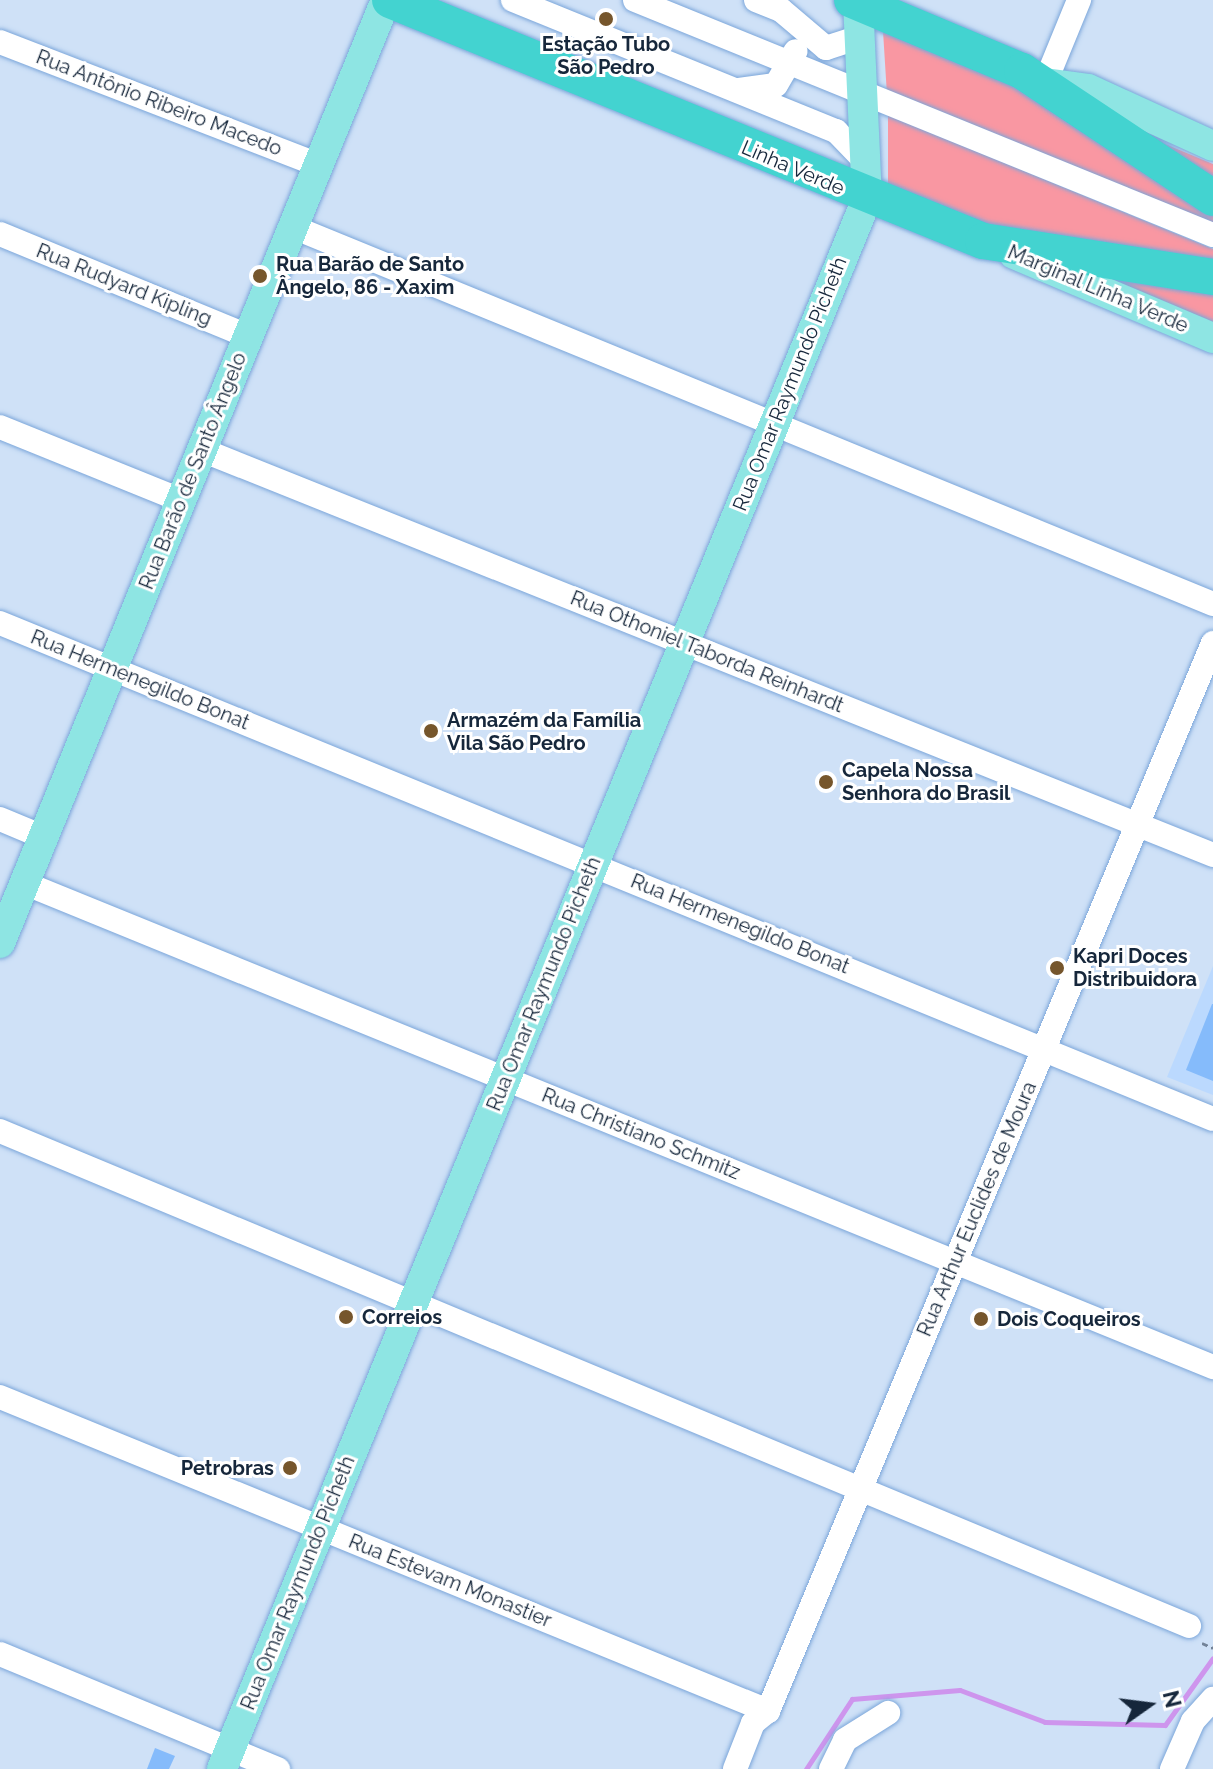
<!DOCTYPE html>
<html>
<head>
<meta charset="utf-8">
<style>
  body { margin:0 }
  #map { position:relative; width:1213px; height:1769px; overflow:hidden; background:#cfe1f7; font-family:Raleway,sans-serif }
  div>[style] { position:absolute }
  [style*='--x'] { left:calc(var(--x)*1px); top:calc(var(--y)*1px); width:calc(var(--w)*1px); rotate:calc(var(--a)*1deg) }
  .built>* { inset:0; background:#bbd9fe }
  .green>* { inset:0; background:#f997a2 }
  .stream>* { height:5px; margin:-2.5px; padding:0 2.5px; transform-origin:2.5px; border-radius:2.5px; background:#ce95ed }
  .building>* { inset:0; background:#85bbfb }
  .path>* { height:3px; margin-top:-1.5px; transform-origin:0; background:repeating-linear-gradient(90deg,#728398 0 6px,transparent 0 10px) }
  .roads { filter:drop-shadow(0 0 2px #7ba6da) drop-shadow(0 0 2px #7ba6da) }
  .minor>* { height:24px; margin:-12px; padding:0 12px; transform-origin:12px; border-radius:12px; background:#fff }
  .major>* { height:30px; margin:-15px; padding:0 15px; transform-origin:15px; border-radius:15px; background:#8ee5e3 }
  .highway>* { height:36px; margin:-18px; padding:0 18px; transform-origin:18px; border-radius:18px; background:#43d3d0 }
  .dots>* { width:22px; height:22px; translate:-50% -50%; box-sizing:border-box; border:4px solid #fff; border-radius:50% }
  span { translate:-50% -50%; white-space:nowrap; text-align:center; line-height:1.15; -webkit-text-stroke:6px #fff; paint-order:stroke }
  .poi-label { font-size:20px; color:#16273b; font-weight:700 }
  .left { translate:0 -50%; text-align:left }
  .right { translate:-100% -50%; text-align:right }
  .street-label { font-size:20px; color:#16273b }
  .north { position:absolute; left:1109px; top:1665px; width:80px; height:80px; -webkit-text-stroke:6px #fff; paint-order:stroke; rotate:76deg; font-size:22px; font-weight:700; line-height:32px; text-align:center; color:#16273b }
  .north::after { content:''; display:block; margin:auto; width:28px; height:36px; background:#16273b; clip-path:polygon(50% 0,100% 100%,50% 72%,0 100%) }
</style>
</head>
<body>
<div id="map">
  <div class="built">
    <div style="clip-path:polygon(1213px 966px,1213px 1095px,1167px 1077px)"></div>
  </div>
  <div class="green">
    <div style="clip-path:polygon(883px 31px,1016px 83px,1213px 213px,1213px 229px,887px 95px)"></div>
    <div style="clip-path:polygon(1104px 101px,1165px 144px,1213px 164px,1213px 182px)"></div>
    <div style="clip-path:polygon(888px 115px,1213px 249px,1213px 266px,992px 226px,888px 187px)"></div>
    <div style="clip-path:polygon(1102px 278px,1213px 294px,1213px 327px)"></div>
  </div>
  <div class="stream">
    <div style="--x:806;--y:1769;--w:84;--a:-56.7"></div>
    <div style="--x:852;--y:1699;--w:108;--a:-4.8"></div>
    <div style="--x:960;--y:1690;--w:91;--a:20.6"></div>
    <div style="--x:1045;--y:1722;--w:120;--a:1.4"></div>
    <div style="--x:1165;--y:1725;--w:82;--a:-54.4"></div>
  </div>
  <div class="building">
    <div style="clip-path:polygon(1212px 1004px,1213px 1004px,1213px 1081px,1186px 1070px)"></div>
    <div style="clip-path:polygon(155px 1748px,175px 1756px,169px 1769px,147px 1769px)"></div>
  </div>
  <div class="path">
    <div style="--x:1202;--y:1643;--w:12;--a:24"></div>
  </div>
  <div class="roads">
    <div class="minor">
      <div style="--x:513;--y:0;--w:349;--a:22.1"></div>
      <div style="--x:836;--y:131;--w:42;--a:46"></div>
      <div style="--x:635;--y:0;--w:624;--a:22.13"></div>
      <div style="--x:756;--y:0;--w:27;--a:22"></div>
      <div style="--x:781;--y:10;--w:59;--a:40.2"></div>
      <div style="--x:826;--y:48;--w:36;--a:-18"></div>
      <div style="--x:0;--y:42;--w:342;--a:21.1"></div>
      <div style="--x:1045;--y:83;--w:90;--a:-67.7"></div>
      <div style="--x:739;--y:90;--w:37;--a:-8"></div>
      <div style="--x:776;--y:85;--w:39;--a:-60"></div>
      <div style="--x:293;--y:227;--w:994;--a:22.28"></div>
      <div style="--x:0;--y:234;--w:268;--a:22.4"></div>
      <div style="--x:0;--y:427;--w:195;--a:22"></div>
      <div style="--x:202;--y:450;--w:1089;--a:21.83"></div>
      <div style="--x:0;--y:623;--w:1310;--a:22.24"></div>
      <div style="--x:0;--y:819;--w:47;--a:22.7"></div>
      <div style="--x:24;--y:883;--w:1284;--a:22.15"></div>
      <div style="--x:0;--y:1131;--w:1288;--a:22.6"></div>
      <div style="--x:0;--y:1397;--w:830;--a:22.24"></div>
      <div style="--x:0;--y:1654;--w:301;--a:22.5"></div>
      <div style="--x:735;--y:1769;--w:49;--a:-68.6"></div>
      <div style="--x:753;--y:1723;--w:19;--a:-39"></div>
      <div style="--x:768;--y:1711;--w:1157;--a:-67.38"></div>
      <div style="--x:831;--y:1769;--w:32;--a:-64"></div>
      <div style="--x:845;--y:1740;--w:51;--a:-32.1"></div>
      <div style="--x:1172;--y:1769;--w:52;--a:-66.4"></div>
      <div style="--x:1193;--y:1721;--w:30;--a:-48"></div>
    </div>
    <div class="major">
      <div style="--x:1045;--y:83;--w:43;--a:7.9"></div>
      <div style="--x:1088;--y:89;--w:137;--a:24.5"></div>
      <div style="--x:1014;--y:254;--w:216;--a:22.9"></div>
      <div style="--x:0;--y:943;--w:1019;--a:-67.74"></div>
      <div style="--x:222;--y:1769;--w:1697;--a:-67.67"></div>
      <div style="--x:867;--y:199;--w:197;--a:-92.6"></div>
    </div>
    <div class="highway">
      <div style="--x:390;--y:0;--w:640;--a:22.12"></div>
      <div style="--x:983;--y:241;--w:233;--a:8.9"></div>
      <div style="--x:852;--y:0;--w:184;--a:22.7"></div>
      <div style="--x:1022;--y:71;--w:229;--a:33.6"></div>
    </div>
  </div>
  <div class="dots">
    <div style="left:606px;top:19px;background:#76562c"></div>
    <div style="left:260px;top:276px;background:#76562c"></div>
    <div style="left:431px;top:731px;background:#76562c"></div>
    <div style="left:826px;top:782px;background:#76562c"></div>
    <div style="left:1057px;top:968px;background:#76562c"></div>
    <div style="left:346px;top:1317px;background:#76562c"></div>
    <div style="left:981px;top:1319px;background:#76562c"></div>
    <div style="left:290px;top:1468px;background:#76562c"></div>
  </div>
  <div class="poi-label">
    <span style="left:606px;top:56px">Estação Tubo<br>São Pedro</span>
    <span class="left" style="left:276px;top:276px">Rua Barão de Santo<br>Ângelo, 86 - Xaxim</span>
    <span class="left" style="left:447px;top:732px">Armazém da Família<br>Vila São Pedro</span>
    <span class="left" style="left:842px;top:782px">Capela Nossa<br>Senhora do Brasil</span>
    <span class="left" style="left:1073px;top:968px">Kapri Doces<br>Distribuidora</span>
    <span class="left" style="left:362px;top:1317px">Correios</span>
    <span class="left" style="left:997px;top:1319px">Dois Coqueiros</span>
    <span class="right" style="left:274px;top:1468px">Petrobras</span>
  </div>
  <div class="street-label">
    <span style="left:159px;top:103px;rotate:21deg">Rua Antônio Ribeiro Macedo</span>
    <span style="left:793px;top:168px;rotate:23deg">Linha Verde</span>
    <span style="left:124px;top:285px;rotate:22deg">Rua Rudyard Kipling</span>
    <span style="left:1098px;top:289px;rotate:23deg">Marginal Linha Verde</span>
    <span style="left:790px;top:384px;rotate:-68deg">Rua Omar Raymundo Picheth</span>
    <span style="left:193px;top:471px;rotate:-68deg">Rua Barão de Santo Ângelo</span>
    <span style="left:707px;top:652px;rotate:22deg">Rua Othoniel Taborda Reinhardt</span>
    <span style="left:140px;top:680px;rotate:22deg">Rua Hermenegildo Bonat</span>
    <span style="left:740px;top:924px;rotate:22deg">Rua Hermenegildo Bonat</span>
    <span style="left:544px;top:984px;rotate:-68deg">Rua Omar Raymundo Picheth</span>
    <span style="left:641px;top:1134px;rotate:22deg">Rua Christiano Schmitz</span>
    <span style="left:977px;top:1209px;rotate:-67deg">Rua Arthur Euclides de Moura</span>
    <span style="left:450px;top:1581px;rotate:22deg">Rua Estevam Monastier</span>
    <span style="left:298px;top:1583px;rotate:-68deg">Rua Omar Raymundo Picheth</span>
  </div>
  <div class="north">N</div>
</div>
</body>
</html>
